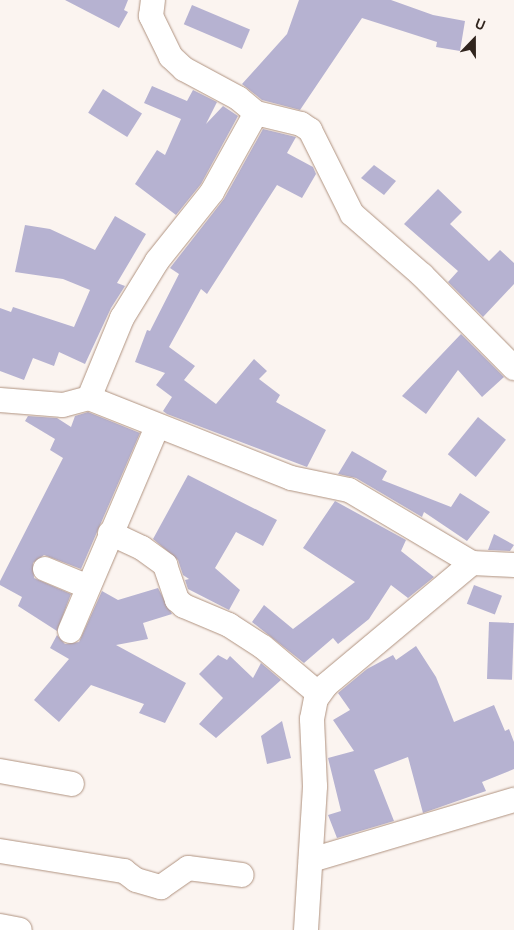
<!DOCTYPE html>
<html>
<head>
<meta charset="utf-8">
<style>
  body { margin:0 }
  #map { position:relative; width:514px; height:930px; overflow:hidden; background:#fbf4f0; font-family:Overpass,sans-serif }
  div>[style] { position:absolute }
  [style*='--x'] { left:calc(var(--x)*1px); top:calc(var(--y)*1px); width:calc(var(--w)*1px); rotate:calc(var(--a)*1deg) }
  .building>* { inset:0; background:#b6b2d1; transform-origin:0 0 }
  .roads { filter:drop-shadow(0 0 1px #b09380) drop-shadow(0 0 1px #b09380) }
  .minor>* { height:24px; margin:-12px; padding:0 12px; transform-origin:12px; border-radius:12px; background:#fff }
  span { translate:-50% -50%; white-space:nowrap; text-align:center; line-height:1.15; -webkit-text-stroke:4px #fbf4f0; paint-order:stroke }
  .north { position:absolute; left:449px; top:15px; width:50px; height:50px; -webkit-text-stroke:4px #fbf4f0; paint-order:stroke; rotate:22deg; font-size:14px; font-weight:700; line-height:20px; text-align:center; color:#31251e }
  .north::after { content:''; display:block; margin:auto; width:18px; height:22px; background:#31251e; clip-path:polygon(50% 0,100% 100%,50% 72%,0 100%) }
</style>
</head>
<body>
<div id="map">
  <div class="building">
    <div style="clip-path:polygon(65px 0,128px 0,124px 10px,128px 12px,119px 28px)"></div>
    <div style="clip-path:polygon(299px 0,391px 0,433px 15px,465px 21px,460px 51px,436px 47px,437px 42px,362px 18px,300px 110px,262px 100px,242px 84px,287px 34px)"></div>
    <div style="left:192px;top:5px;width:63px;height:21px;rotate:23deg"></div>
    <div style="clip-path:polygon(152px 86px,187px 101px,193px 90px,217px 102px,206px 124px,223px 106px,238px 116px,201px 184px,176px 215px,135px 184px,157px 150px,165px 155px,181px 119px,144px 103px)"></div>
    <div style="left:103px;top:89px;width:46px;height:28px;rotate:32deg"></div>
    <div style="clip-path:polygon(263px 129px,296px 137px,287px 153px,313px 167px,316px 174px,302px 198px,277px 185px,207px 294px,201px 289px,169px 347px,195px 366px,184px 380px,216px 404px,254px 359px,267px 371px,259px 379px,280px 395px,276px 402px,326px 430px,307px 467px,167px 414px,163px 411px,172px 397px,156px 385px,165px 373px,135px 362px,147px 330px,150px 331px,179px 274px,170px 268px,224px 199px)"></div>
    <div style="clip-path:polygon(374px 165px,396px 181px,384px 195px,361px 178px)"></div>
    <div style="clip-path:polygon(438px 189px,462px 212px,450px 224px,489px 261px,500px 250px,514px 263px,514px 284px,483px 317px,448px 282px,458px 271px,404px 224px)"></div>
    <div style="clip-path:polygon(115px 216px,146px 234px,117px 283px,125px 286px,111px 308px,85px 364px,59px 352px,54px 366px,33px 358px,24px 380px,0 371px,0 308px,11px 312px,13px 307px,74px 327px,90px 290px,63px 279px,15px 272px,25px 225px,50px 229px,95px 250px)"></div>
    <div style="clip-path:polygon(461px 334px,504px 377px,482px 397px,458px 370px,426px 414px,402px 396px)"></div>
    <div style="clip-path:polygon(88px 412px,140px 433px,81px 569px,44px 555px,33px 563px,34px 578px,71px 594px,57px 631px,18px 606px,22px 597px,0 585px,0 581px,63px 458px,50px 450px,55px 439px,25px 421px,28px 416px,57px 418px,71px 427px,75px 416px)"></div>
    <div style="left:478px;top:417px;width:36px;height:48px;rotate:39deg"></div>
    <div style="clip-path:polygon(352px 451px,387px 471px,382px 480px,451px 507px,460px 493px,490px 512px,467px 541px,424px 512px,422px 517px,356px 478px,338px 474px)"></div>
    <div style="clip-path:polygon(188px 475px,277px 520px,263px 546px,236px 532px,215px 568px,240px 590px,229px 610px,188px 589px,185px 580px,189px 579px,183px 575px,178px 560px,153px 539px)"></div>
    <div style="clip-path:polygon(335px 501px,406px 540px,401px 551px,434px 577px,408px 598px,391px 585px,369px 619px,338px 644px,333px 638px,304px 663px,252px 622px,264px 605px,293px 629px,355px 582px,303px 548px)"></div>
    <div style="clip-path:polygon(494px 534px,514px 545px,510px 551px,488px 550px)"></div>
    <div style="left:474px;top:585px;width:30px;height:20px;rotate:21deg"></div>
    <div style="clip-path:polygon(158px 588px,172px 614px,143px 623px,148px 639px,116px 645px,186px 683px,165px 723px,139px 713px,144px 704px,91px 685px,59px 722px,34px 700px,69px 659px,50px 648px,57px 635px,65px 644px,79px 642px,102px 591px,118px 600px)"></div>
    <div style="left:489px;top:622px;width:25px;height:57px;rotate:2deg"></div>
    <div style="clip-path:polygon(416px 646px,436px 677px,454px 722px,494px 705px,505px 731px,509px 729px,514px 742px,514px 769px,482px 782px,486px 791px,423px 813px,408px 757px,374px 770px,394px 821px,337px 838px,328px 815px,341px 811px,328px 758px,354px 751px,333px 720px,350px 710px,338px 693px,367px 669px,393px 655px,396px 660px)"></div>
    <div style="clip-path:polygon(218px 655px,227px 660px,230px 656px,253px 678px,261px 663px,281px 680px,216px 738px,199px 724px,223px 698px,199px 674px)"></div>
    <div style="clip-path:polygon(282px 721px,291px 758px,267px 764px,261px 736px)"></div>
  </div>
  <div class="roads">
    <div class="minor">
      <div style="--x:256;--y:113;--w:46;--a:13.7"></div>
      <div style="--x:301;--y:124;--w:11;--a:34"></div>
      <div style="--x:310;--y:130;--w:94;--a:63.4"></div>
      <div style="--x:352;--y:214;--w:93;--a:41.1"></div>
      <div style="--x:422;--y:275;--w:131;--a:45.3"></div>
      <div style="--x:89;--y:398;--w:87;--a:-67.6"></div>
      <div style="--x:122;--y:318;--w:67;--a:-58.4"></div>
      <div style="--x:157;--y:261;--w:88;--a:-51.4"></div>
      <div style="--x:212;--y:192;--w:90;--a:-60.9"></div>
      <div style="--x:256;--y:113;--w:23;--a:-140"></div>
      <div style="--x:238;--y:98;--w:61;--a:-151.8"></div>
      <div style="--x:184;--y:69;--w:18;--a:-137"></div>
      <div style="--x:171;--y:57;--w:46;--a:-116"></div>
      <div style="--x:151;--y:16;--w:16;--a:-83"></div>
      <div style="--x:0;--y:400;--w:63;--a:4.5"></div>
      <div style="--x:63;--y:405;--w:27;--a:-15"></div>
      <div style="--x:89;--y:398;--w:217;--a:21.6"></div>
      <div style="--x:291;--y:478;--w:59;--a:11.7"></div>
      <div style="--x:349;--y:490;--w:143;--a:30.7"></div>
      <div style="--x:472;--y:563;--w:42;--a:2.7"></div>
      <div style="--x:110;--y:533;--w:35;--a:25"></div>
      <div style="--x:142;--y:548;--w:29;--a:36"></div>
      <div style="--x:165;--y:565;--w:37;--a:71"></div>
      <div style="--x:177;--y:600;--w:9;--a:41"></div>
      <div style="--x:184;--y:606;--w:49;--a:22.9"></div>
      <div style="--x:229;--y:625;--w:40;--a:32.9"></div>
      <div style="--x:263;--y:647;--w:73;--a:40"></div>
      <div style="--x:45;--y:569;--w:44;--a:22.5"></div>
      <div style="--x:70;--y:631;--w:222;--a:-66.9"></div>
      <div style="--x:0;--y:771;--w:73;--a:10.2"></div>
      <div style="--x:0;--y:851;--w:126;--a:9.2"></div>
      <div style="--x:124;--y:871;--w:15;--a:37"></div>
      <div style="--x:136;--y:880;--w:26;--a:16"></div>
      <div style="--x:161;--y:887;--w:33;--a:-35"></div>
      <div style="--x:188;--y:868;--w:54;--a:7.4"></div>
      <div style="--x:311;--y:860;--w:212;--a:-16.5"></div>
      <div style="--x:0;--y:926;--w:20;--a:11"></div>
      <div style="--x:306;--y:930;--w:144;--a:-86.4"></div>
      <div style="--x:315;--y:786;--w:67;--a:-92.6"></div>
      <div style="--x:312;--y:719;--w:20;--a:-79"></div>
      <div style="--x:316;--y:699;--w:17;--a:-54"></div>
      <div style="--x:326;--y:685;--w:190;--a:-39.9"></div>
    </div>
  </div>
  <div class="north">U</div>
</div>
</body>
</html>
